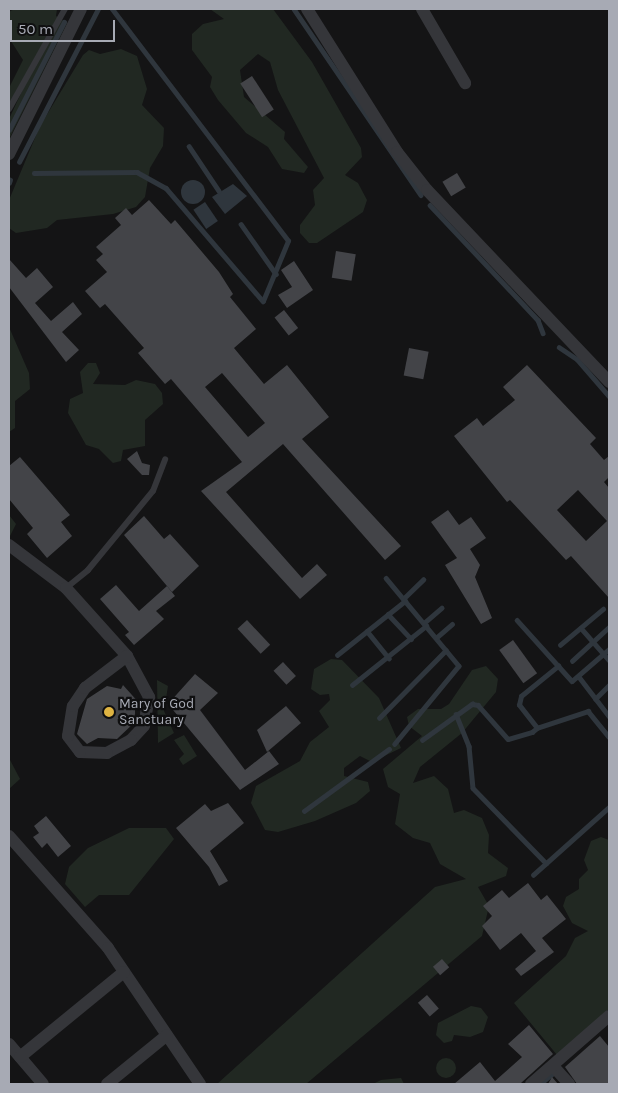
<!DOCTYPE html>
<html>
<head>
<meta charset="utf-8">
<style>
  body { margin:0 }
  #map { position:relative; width:618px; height:1093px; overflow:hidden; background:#141415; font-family:Karla,sans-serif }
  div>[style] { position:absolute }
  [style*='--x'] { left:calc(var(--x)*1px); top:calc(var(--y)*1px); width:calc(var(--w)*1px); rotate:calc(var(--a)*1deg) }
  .green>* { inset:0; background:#212822 }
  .round { border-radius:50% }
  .water>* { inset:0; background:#2f363d; transform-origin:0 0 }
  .stream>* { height:4.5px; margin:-2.25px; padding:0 2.25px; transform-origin:2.25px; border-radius:2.25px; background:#2f363d }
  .building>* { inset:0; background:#434448; transform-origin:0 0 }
  .lane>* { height:6px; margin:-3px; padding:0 3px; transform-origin:3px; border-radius:3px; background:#35363a }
  .street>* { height:12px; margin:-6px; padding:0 6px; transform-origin:6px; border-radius:6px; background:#35363a }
  .dots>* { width:14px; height:14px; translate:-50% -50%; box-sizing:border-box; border:2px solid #0f0f10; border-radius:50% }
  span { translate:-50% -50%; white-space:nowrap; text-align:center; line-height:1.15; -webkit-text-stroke:4.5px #0f0f10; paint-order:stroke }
  .poi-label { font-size:14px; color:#a7aab4 }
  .left { translate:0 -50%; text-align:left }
  .frame { position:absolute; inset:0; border:10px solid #a7aab4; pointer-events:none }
  .scale { position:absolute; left:10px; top:20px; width:105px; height:22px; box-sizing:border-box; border:2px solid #a7aab4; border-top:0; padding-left:6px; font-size:15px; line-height:18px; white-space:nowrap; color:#a7aab4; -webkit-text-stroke:4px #0f0f10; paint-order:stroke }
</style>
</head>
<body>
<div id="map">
  <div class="green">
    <div style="clip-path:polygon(14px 9px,57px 9px,56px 16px,67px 23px,9px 139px,9px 119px,52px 27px,9px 104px,9px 88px,23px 60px,9px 38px,9px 12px)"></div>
    <div style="clip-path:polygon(210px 9px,273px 9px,312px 62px,361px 148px,362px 157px,345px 175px,358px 183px,367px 200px,363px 212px,317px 243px,309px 243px,300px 233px,300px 225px,315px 205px,313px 190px,324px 178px,278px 90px,270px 62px,258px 54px,240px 70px,244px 97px,285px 132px,284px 139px,308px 167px,304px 173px,282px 169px,268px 147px,246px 133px,218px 100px,210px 87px,212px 77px,192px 50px,192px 34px,203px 24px,224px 19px)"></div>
    <div style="clip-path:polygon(121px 49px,137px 56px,147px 89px,142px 105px,164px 128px,163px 146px,150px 168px,145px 197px,136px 207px,113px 214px,57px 220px,47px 228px,16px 233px,9px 228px,9px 200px,40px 126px,83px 55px,89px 50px,100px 54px)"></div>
    <div style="clip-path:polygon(9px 327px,29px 373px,30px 389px,15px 401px,15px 428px,9px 432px)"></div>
    <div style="clip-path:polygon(88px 363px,96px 363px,100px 373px,93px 384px,125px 385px,136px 380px,155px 384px,162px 393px,163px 404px,145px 420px,145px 446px,123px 450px,121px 461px,113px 463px,99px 449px,86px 445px,68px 413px,70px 399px,83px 393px,80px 372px)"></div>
    <div style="clip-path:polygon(9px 515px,16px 524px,9px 538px)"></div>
    <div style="clip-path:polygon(331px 659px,342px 660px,379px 698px,401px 748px,372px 762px,360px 756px,344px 768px,344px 776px,368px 782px,370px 791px,356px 803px,315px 821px,278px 832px,265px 830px,251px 803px,256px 786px,300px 761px,310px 742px,329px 727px,319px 711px,330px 700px,329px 694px,320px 695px,311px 689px,314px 669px)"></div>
    <div style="clip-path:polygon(486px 666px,498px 679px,496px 692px,462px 733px,420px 767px,413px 783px,434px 776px,448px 789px,454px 813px,464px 810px,482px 818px,489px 835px,488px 853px,508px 868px,506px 876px,478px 887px,489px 906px,482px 936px,306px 1084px,217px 1084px,435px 887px,466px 879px,440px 864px,430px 843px,413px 838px,395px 824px,400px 794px,388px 787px,383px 769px,422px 736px,409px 726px,407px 717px,418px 709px,441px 709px,449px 704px,472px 670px)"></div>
    <div style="clip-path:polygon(157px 680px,168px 686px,164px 711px,174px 733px,158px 743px)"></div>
    <div style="clip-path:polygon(184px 735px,197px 756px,183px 765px,179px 759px,184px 754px,174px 740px)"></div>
    <div style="clip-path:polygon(9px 758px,20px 779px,9px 789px)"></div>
    <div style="clip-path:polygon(129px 828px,166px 828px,174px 839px,129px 895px,99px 895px,85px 907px,65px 884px,69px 867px,88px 848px)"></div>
    <div style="clip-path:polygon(601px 837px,609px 840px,609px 1009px,557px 1055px,514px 1003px,566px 956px,575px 938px,588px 931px,572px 923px,563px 906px,566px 897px,579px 889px,579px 879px,588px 870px,584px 860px,591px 841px)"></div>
    <div style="clip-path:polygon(471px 1006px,481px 1008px,488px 1017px,483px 1032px,470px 1037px,454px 1035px,452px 1041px,444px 1043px,436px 1035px,438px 1023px)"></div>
    <div class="round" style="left:436px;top:1058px;width:20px;height:20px"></div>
    <div style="clip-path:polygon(401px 1078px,404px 1084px,373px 1084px,381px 1080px)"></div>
  </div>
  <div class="water">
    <div class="round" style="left:181px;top:180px;width:24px;height:24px"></div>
    <div style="clip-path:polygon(233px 184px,247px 196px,225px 214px,212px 197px)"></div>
    <div style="left:205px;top:202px;width:23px;height:14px;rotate:56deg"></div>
  </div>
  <div class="stream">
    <div style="--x:294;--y:9;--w:225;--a:55.7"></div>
    <div style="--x:9;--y:130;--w:121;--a:-63"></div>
    <div style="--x:189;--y:146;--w:54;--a:56.3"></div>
    <div style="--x:19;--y:162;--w:172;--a:-62.7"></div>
    <div style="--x:34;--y:173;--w:103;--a:-0.6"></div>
    <div style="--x:137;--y:172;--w:33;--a:29"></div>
    <div style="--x:166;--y:188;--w:149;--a:49.4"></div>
    <div style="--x:263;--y:301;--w:65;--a:-67.4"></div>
    <div style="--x:288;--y:241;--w:291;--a:-127.2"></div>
    <div style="--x:9;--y:183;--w:3;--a:-72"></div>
    <div style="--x:430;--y:205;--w:158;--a:46.8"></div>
    <div style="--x:538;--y:320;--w:14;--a:69"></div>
    <div style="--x:241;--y:224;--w:61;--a:55"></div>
    <div style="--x:559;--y:347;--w:22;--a:34"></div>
    <div style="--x:577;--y:359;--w:49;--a:49.1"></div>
    <div style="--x:386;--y:578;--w:114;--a:50.3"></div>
    <div style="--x:459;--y:666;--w:101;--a:129.4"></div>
    <div style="--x:403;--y:599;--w:28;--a:-44"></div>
    <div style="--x:388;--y:614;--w:34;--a:47"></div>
    <div style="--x:517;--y:620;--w:82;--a:48"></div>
    <div style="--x:572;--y:681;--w:49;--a:-40.9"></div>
    <div style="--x:424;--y:623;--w:23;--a:-41"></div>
    <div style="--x:581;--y:628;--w:43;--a:48.8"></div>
    <div style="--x:367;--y:631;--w:35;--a:51"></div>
    <div style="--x:436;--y:638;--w:21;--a:-41"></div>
    <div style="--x:560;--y:645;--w:56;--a:-39.9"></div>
    <div style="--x:337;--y:655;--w:87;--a:-38.5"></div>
    <div style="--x:572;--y:661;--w:50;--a:-42.6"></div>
    <div style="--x:580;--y:678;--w:48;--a:52.7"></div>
    <div style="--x:352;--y:685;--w:95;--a:-38.6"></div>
    <div style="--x:595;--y:699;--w:20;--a:-45"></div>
    <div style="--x:456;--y:714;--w:35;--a:68"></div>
    <div style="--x:469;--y:746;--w:42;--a:84.6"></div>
    <div style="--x:473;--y:788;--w:105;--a:45.8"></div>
    <div style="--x:379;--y:718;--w:95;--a:-45.4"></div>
    <div style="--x:537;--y:728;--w:54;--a:-18.4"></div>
    <div style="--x:588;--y:711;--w:33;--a:51"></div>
    <div style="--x:422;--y:740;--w:62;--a:-35.8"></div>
    <div style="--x:472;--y:704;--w:6;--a:9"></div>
    <div style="--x:478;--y:705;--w:45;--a:48.6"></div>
    <div style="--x:508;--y:739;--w:25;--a:-16"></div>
    <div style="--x:532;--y:732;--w:6;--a:-39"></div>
    <div style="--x:537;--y:728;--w:29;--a:-128"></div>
    <div style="--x:519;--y:705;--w:9;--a:-77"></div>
    <div style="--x:521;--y:696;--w:48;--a:-39"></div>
    <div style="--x:304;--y:811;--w:105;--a:-36.1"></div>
    <div style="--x:533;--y:875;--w:102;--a:-41.8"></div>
    <div style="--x:540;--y:1084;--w:16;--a:-40"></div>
  </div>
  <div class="building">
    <div style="left:252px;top:76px;width:40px;height:14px;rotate:57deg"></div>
    <div style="left:457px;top:173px;width:17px;height:17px;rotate:59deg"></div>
    <div style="clip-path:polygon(evenodd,149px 200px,171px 224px,175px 220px,219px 272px,233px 294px,230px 297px,256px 329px,234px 348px,264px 384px,287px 365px,329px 417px,302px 439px,401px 546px,385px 560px,283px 444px,226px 492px,302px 578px,317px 564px,327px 575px,300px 599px,201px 491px,242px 462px,171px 379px,165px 384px,138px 353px,144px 348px,105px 304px,100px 308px,85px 291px,107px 272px,96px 260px,103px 254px,96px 247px,121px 225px,115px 218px,126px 208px,132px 215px,149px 200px,222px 373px,265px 423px,248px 437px,205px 387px,222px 373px)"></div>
    <div style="left:336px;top:251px;width:20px;height:27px;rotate:9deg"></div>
    <div style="clip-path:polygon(9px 259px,26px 278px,37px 268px,53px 287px,35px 303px,51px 321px,73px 302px,82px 314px,62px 332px,79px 350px,66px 362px,9px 287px)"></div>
    <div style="clip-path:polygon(294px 261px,313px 290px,287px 308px,278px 295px,292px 287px,281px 270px)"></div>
    <div style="left:284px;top:310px;width:23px;height:12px;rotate:52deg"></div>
    <div style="left:409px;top:348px;width:20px;height:28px;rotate:11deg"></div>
    <div style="clip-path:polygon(evenodd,527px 365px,596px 438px,590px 444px,604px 460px,609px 456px,609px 477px,604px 482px,609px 488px,609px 598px,571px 556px,566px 560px,510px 500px,507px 502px,454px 436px,477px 418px,483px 426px,515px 400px,503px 387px,527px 365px,578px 490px,607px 521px,586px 541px,557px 510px,578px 490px)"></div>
    <div style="clip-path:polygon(137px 451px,142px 463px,150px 465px,149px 475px,142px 475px,127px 459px)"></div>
    <div style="clip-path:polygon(20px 457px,70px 515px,61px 522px,72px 536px,47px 558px,27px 534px,33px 528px,9px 499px,9px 466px)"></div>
    <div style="clip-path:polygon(448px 510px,459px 525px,471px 517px,486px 538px,470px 549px,480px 565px,475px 577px,492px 618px,481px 624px,445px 565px,457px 558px,431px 522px)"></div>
    <div style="clip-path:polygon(144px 516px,164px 539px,170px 534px,199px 566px,172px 592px,124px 535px)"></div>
    <div style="clip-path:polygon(116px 585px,139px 611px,167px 586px,175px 596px,156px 611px,164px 619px,134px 645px,125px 635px,129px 632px,100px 599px)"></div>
    <div style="left:247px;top:620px;width:34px;height:13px;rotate:47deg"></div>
    <div style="left:513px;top:640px;width:41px;height:17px;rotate:54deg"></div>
    <div style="left:283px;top:662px;width:19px;height:13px;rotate:47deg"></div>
    <div style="clip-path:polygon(195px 674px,218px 693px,200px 710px,245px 770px,269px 751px,279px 764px,240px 790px,168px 704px)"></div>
    <div style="clip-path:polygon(123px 685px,140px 704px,135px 706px,135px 722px,117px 739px,98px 738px,87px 744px,77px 734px,87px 699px,107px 686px,121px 689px)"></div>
    <div style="clip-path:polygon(286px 706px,301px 723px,267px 752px,257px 730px)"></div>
    <div style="clip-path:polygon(228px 803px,244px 823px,210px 851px,228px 881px,219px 886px,209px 867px,176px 828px,205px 804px,211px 811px)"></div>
    <div style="clip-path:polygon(46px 816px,71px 846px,58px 857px,47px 843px,42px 848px,33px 837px,39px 833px,34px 826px)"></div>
    <div style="clip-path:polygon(528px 883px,541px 900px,547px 895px,566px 919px,542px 938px,554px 952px,521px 976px,515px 969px,536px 951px,521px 933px,500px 950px,482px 926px,492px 916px,483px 906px,502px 890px,509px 898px)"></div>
    <div style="left:442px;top:959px;width:11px;height:12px;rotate:49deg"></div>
    <div style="left:427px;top:995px;width:18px;height:12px;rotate:49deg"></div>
    <div style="clip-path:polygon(529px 1025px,553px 1054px,521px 1083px,454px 1084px,480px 1062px,495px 1081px,522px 1057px,508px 1044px)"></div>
    <div style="clip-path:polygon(600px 1036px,609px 1047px,609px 1084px,577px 1084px,565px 1067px)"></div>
    <div style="clip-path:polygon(552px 1077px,558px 1084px,548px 1084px)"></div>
  </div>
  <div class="lane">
    <div style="--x:9;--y:109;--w:115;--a:-60.8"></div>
    <div style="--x:66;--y:588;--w:28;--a:-39"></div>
    <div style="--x:88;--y:570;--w:102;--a:-50.6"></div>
    <div style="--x:153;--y:491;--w:34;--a:-69"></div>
  </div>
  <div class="street">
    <div style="--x:307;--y:9;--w:169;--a:57.8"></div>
    <div style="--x:397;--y:152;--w:48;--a:51.7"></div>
    <div style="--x:427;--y:190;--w:265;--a:46.5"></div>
    <div style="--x:422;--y:9;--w:86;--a:59.8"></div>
    <div style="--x:9;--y:154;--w:162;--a:-63.6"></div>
    <div style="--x:9;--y:545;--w:71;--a:37"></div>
    <div style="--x:66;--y:588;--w:91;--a:48.1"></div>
    <div style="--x:127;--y:656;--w:47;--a:61.8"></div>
    <div style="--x:149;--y:697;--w:29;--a:100"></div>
    <div style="--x:144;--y:726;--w:19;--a:133"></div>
    <div style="--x:131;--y:740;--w:27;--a:152"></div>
    <div style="--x:107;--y:753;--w:27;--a:-178"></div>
    <div style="--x:80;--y:752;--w:20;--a:-127"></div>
    <div style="--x:68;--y:736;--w:30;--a:-81"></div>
    <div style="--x:73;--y:706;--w:22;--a:-56"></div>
    <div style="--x:85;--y:688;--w:53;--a:-37.3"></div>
    <div style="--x:9;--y:836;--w:149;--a:48.5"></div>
    <div style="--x:108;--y:948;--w:164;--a:55.9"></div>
    <div style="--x:9;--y:1044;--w:52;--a:49.6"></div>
    <div style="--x:20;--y:1057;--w:134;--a:-39.3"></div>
    <div style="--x:553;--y:1066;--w:24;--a:48"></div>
    <div style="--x:107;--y:1084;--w:77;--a:-39.2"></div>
    <div style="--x:531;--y:1084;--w:103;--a:-41.1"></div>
  </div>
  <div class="dots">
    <div style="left:109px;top:712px;background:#dfb442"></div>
  </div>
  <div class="poi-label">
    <span class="left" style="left:119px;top:712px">Mary of God<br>Sanctuary</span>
  </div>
  <div class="frame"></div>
  <div class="scale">50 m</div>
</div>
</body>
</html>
